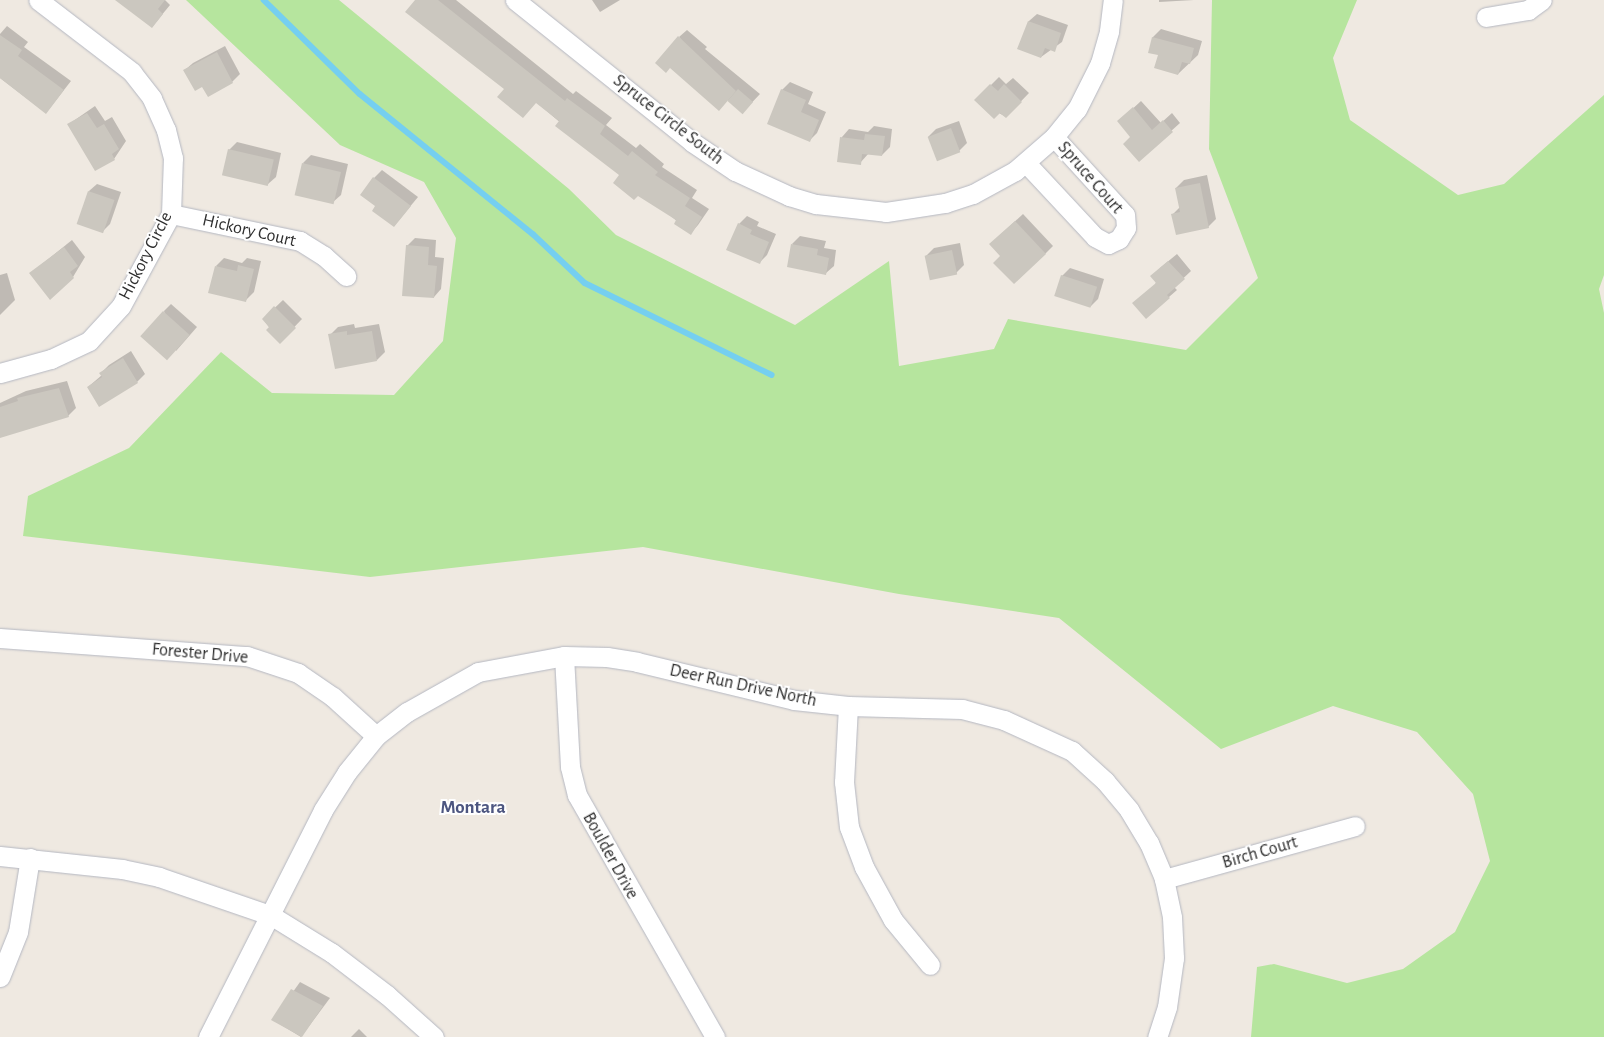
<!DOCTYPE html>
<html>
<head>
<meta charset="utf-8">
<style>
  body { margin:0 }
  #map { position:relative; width:1604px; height:1037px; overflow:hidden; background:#efe9e1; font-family:"Alegreya Sans",sans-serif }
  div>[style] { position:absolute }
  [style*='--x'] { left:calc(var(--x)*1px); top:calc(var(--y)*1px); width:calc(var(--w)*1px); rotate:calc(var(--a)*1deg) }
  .green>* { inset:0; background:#b6e59e }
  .shadow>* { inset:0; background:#0003 }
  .stream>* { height:5.5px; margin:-2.75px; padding:0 2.75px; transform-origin:2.75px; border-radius:2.75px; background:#75cff0 }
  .building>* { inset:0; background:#cbc7bf; transform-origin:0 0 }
  .roads { filter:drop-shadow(0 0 1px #b4b7c1) drop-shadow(0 0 1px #b4b7c1) }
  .minor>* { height:19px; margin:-9.5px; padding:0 9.5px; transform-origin:9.5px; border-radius:9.5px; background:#fff }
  span { translate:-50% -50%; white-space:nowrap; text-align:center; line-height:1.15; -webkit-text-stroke:4px #fff; paint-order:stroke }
  .street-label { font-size:18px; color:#2e2e2e }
  .neighbourhood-label { font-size:19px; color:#4d5680; font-weight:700 }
</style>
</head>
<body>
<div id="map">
  <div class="green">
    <div style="clip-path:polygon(186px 0,339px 0,569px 189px,616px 235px,795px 325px,889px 261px,899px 366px,994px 349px,1008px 319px,1186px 350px,1258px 278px,1209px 149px,1212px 0,1357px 0,1333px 58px,1350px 120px,1458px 195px,1504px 184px,1604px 95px,1604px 275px,1599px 289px,1604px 313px,1604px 1037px,1251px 1037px,1257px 967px,1274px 964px,1347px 983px,1403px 969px,1455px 932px,1490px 861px,1473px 794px,1417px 732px,1333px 706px,1221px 749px,1059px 618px,899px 594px,643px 547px,370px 577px,23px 536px,28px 496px,129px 448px,221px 352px,272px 393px,394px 395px,443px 341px,456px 238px,424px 182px,340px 145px)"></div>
  </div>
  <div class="shadow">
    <div style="clip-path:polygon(119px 0,165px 0,170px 5px,152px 27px)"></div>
    <div style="clip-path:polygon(417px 0,456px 0,573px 94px,576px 91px,612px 118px,606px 125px,636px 148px,640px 144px,664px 164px,662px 167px,697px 190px,692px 198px,709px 209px,698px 225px,691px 233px,536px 102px,506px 89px)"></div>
    <div style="clip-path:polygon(592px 0,620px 0,600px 12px)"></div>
    <div style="clip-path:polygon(1159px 0,1194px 0,1159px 2px)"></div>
    <div style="clip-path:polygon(1037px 14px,1068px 25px,1062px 42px,1041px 57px,1019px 48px,1029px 21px)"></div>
    <div style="clip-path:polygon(7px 26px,28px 42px,24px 47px,71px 81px,46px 113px,0 78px,0 34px)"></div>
    <div style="clip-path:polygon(1161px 29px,1202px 41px,1198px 55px,1178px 74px,1159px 54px,1149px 52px,1153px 37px)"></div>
    <div style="clip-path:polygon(687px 30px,707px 47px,705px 49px,760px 94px,743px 112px,728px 100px,679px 37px)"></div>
    <div style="clip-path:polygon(225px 46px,240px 74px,232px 82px,203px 85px,185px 70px,193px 63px)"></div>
    <div style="clip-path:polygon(999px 77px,1006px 84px,1013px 78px,1029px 93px,1006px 117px,976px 100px)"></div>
    <div style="clip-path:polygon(790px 82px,813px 92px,808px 104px,826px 112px,817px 133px,809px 141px,782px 90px)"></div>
    <div style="clip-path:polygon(1141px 101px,1161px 123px,1172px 113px,1180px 123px,1139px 160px,1127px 114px)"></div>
    <div style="clip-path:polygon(95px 106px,105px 121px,112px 117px,126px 141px,114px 159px,69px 124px)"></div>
    <div style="clip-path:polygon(959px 121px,967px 143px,959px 151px,928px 137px,936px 129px)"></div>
    <div style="clip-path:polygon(874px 126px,892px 129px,890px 147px,882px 155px,869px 153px,860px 163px,838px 160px,842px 137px,849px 129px,868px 132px)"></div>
    <div style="clip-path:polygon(237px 142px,281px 153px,276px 177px,268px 184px,229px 150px)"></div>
    <div style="clip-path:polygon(311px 155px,348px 164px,341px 195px,333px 202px,303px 163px)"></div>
    <div style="clip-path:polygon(382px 170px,418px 197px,394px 226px,377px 206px,374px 178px)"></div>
    <div style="clip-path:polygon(1207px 175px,1216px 219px,1208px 227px,1173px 214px,1180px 207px,1176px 188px,1184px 180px)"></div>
    <div style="clip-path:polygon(97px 184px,121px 192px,110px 224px,102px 232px,89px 191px)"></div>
    <div style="clip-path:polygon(1023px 214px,1053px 246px,1045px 254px,1002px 256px,999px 236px)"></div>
    <div style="clip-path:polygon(747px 216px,759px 222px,757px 226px,776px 234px,767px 255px,759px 263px,739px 224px)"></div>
    <div style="clip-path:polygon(800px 236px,826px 241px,824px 248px,836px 250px,834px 266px,826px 273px,792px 244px)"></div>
    <div style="clip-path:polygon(415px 238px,436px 240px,435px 257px,444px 258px,441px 289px,434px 297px,407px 246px)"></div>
    <div style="clip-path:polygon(72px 240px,85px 257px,73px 277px,31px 273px)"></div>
    <div style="clip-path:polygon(960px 243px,964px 265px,956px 273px,926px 256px,934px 248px)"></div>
    <div style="clip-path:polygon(1177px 254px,1191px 271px,1174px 287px,1177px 290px,1146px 317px,1160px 268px)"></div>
    <div style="clip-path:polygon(224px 258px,242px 263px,247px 258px,261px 261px,254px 292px,246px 300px,216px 266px)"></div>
    <div style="clip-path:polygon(1070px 268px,1104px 279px,1098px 299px,1090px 307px,1062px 276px)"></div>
    <div style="clip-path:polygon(7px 273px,15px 300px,0 315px,0 275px)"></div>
    <div style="clip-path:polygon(283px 300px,302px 319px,280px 342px,263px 319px)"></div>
    <div style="clip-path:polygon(171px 304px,197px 327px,176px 351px,164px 311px)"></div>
    <div style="clip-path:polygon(354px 324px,355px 328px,379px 324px,385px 352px,377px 360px,330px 335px,338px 327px)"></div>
    <div style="clip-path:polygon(131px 351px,145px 374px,137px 382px,88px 387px,102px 375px,101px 373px,109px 365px)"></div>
    <div style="clip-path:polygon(67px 381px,76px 408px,68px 416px,0 437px,0 403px,26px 391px)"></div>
    <div style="clip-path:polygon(300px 982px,330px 998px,301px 1037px,273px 1020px)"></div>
    <div style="clip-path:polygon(359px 1029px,367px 1037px,351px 1037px)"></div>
  </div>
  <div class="stream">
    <div style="--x:264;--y:0;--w:134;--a:44.4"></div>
    <div style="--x:360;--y:94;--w:223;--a:39"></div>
    <div style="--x:533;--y:234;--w:71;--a:43.3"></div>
    <div style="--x:585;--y:283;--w:208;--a:26.2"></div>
  </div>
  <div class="building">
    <div style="clip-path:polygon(115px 0,165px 0,158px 9px,163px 14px,152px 28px)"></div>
    <div style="clip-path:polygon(415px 0,438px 0,565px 101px,567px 98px,605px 126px,600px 134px,628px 156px,632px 151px,658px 172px,655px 175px,690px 198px,685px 206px,702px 217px,691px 235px,674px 224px,676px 220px,638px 196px,634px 200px,613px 183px,619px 175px,555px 126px,559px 121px,536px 103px,523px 118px,497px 97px,504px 89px,405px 12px)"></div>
    <div style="clip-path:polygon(1028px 21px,1061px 33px,1055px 52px,1045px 48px,1041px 58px,1017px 49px)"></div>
    <div style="clip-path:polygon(0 35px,22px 50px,18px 56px,64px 90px,46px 114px,0 78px)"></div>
    <div style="clip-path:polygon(678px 36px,736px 91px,719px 111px,670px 68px,666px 73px,655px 63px)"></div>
    <div style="clip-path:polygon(1152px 37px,1194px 48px,1190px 64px,1182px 62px,1178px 75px,1154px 68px,1158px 55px,1148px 53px)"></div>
    <div style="clip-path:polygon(217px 52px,233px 83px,208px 97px,202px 87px,195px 91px,183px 70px)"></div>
    <div style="clip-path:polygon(990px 84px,998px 91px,1004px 84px,1022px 102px,1006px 118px,1000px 113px,994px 119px,974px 100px)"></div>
    <div style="left:738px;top:89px;width:20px;height:16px;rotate:41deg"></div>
    <div style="clip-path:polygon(781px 89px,806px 100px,801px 112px,819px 120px,810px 142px,767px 124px)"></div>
    <div style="clip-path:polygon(1133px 107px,1152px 130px,1163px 120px,1173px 132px,1139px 162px,1123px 144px,1130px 137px,1117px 121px)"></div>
    <div style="clip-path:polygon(87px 113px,97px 128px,104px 124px,119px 149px,112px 154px,115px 160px,95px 171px,67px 124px)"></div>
    <div style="left:951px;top:128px;width:26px;height:25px;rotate:69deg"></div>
    <div style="clip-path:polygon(865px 134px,885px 136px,882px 156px,862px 154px,861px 165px,837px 162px,840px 137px,864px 140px)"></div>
    <div style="left:228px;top:149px;width:47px;height:27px;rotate:13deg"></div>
    <div style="left:302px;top:163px;width:40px;height:33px;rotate:13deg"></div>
    <div style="clip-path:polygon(373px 177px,411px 206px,394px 227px,372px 211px,375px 206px,360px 195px)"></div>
    <div style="clip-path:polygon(1200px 183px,1209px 228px,1176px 235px,1171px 214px,1180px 212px,1175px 188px)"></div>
    <div style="left:88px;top:191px;width:28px;height:35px;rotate:19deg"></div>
    <div style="clip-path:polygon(1015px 221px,1046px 254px,1014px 284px,993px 263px,1000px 256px,989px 244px)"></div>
    <div style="clip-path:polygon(738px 223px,752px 230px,750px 234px,769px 242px,760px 264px,726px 250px)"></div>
    <div style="clip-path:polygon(791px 244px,818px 249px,817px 255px,829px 258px,826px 275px,787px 267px)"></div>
    <div style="clip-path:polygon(406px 245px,429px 247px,428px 265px,437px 266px,434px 298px,402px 296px)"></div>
    <div style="clip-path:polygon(64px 247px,78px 266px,70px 272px,74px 278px,50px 300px,29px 273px)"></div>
    <div style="left:952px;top:250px;width:25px;height:28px;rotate:78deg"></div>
    <div style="clip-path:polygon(1168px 261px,1185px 279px,1167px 295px,1170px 298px,1146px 319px,1132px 303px,1156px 283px,1150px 276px)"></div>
    <div style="clip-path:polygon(238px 265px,254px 269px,246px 302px,208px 293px,215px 266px,237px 271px)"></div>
    <div style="left:1061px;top:275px;width:38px;height:22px;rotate:18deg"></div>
    <div style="clip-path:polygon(274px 306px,296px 328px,280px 344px,266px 330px,269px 327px,262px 319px)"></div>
    <div style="left:163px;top:311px;width:36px;height:34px;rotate:42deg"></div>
    <div style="clip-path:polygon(347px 331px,347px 335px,372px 331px,377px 361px,335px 369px,328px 334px)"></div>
    <div style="clip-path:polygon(123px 358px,138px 383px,99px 407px,87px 387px,102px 377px,99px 373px)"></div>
    <div style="clip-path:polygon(59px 388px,69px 417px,0 438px,0 407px,18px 401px,17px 398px)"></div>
    <div style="clip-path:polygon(291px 989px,323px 1006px,302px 1037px,271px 1020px)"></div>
  </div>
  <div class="roads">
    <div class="minor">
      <div style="--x:515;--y:0;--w:227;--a:38.7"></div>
      <div style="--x:692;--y:142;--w:52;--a:34"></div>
      <div style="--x:735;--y:171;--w:60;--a:24.8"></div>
      <div style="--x:789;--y:196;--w:28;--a:17"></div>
      <div style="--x:816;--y:204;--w:70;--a:6.5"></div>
      <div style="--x:886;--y:212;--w:60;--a:-8.7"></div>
      <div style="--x:945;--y:203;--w:29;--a:-18"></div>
      <div style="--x:973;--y:194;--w:48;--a:-28.7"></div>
      <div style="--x:1015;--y:171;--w:52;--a:-41.1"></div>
      <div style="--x:1054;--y:137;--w:36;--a:-51"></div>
      <div style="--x:1077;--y:109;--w:51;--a:-63.4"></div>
      <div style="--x:1100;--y:63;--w:33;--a:-74"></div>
      <div style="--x:1109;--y:31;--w:31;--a:-83"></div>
      <div style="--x:1486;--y:17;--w:43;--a:-9.5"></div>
      <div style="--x:1528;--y:10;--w:17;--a:-36"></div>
      <div style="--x:1026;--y:163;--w:101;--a:47"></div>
      <div style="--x:1095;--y:237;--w:15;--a:28"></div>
      <div style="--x:1108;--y:244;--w:12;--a:-24"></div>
      <div style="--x:1119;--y:239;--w:13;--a:-58"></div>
      <div style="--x:1126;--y:228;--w:13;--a:-94"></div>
      <div style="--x:1125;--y:215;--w:105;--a:-132.3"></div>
      <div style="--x:171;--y:214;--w:132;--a:11.8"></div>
      <div style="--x:300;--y:241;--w:28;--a:32"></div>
      <div style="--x:324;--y:256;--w:30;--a:42"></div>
      <div style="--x:0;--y:373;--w:53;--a:-15.4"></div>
      <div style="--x:51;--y:359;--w:42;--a:-25.3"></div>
      <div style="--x:89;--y:341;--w:47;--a:-47.6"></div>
      <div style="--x:121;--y:306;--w:105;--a:-61.5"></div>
      <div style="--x:171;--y:214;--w:56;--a:-88"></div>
      <div style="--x:173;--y:158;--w:29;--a:-104"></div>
      <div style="--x:166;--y:130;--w:35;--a:-114"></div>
      <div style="--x:152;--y:98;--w:33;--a:-128"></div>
      <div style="--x:132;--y:72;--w:118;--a:-142.5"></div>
      <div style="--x:0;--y:638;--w:248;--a:4.2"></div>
      <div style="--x:247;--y:656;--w:54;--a:18.4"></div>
      <div style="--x:298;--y:673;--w:42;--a:34.4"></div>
      <div style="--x:333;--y:697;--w:58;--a:42.2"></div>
      <div style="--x:564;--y:656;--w:111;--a:86.9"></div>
      <div style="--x:570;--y:767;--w:29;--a:76"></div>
      <div style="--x:577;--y:795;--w:279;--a:60.3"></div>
      <div style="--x:848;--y:706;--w:76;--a:93"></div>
      <div style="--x:844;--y:782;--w:45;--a:83.7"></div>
      <div style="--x:849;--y:827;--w:43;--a:69.4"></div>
      <div style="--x:864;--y:867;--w:60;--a:61.3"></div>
      <div style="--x:893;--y:920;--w:58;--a:50.6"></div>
      <div style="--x:0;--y:856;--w:123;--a:6.1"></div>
      <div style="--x:122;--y:869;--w:38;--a:12"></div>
      <div style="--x:159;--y:877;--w:120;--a:19"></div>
      <div style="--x:272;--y:916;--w:70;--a:31.7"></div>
      <div style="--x:332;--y:953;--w:69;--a:37.4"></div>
      <div style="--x:387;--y:995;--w:63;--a:41.8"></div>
      <div style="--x:1164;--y:879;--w:198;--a:-15.5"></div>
      <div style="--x:0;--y:977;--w:48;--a:-68.2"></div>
      <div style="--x:18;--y:932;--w:75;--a:-80.8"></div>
      <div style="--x:208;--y:1037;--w:254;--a:-63.1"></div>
      <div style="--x:323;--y:810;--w:45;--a:-57.7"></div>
      <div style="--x:347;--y:772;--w:46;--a:-51.1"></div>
      <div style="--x:376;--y:736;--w:39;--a:-38"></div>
      <div style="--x:407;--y:712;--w:81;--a:-29.4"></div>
      <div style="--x:478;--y:672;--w:87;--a:-10.5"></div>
      <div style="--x:564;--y:656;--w:43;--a:1.3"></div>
      <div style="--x:607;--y:657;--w:30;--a:9"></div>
      <div style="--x:637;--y:662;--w:162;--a:13.6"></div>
      <div style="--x:794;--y:700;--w:54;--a:6.3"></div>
      <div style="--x:848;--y:706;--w:114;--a:1.5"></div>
      <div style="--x:962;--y:709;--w:43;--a:14.7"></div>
      <div style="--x:1004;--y:720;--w:75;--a:24.5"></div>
      <div style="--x:1072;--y:751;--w:45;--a:42.3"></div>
      <div style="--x:1105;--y:781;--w:38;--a:50"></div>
      <div style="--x:1129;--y:810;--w:39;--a:59"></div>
      <div style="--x:1149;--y:843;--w:39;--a:67"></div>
      <div style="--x:1164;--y:879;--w:39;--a:78"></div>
      <div style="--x:1172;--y:917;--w:41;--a:87.2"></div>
      <div style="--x:1174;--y:958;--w:49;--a:98.1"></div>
      <div style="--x:1167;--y:1007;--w:32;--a:108"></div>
    </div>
  </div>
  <div class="street-label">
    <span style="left:668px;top:120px;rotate:38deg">Spruce Circle South</span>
    <span style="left:1090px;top:178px;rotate:49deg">Spruce Court</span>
    <span style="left:249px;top:231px;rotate:13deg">Hickory Court</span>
    <span style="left:146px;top:256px;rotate:-63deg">Hickory Circle</span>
    <span style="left:200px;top:654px;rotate:5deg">Forester Drive</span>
    <span style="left:743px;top:686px;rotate:12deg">Deer Run Drive North</span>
    <span style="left:1260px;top:853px;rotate:-16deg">Birch Court</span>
    <span style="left:610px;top:856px;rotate:61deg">Boulder Drive</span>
  </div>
  <div class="neighbourhood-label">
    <span style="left:473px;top:808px">Montara</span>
  </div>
</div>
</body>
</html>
